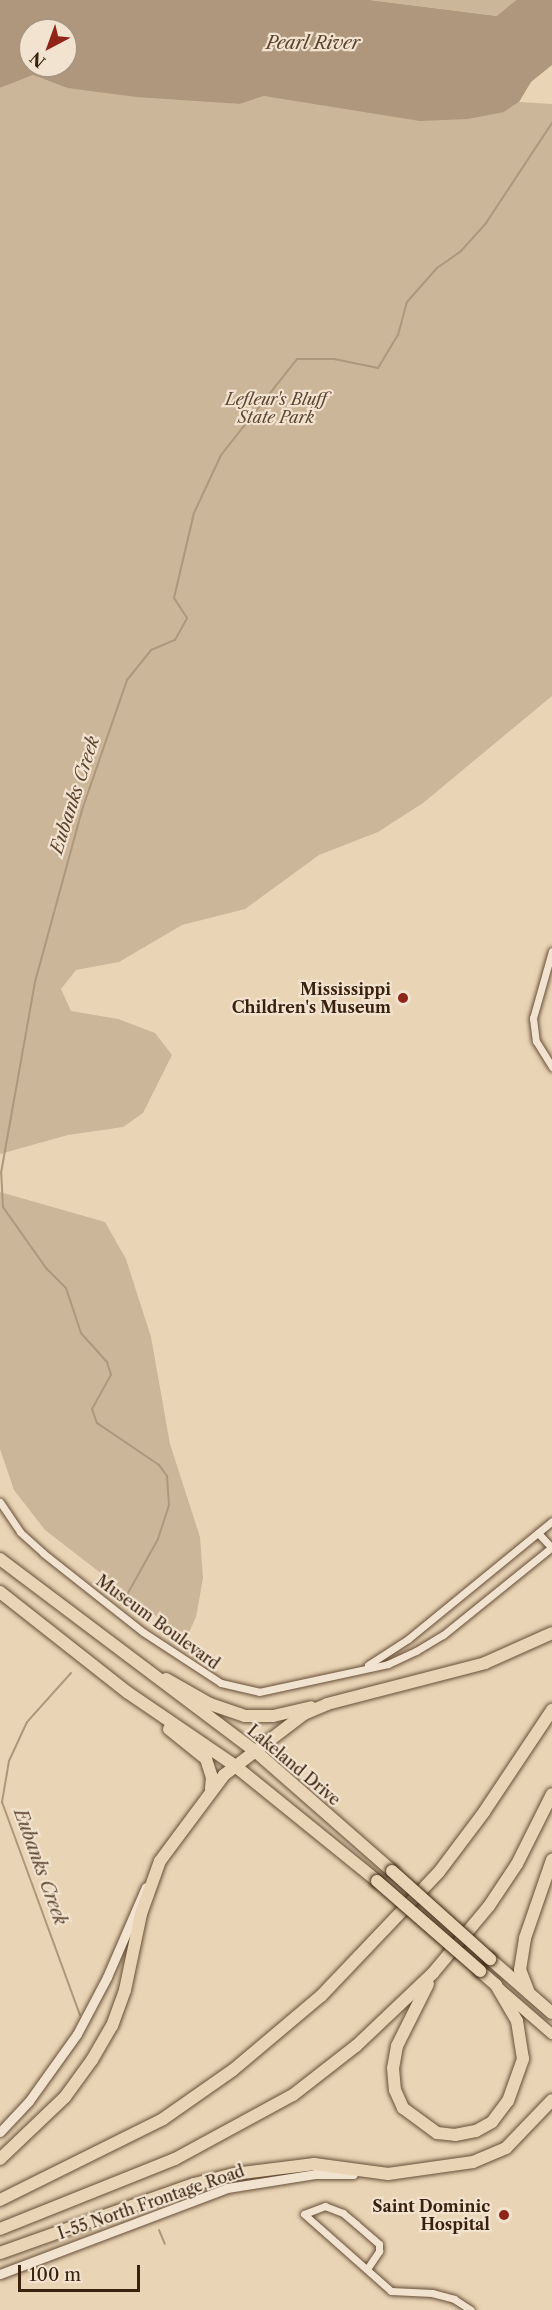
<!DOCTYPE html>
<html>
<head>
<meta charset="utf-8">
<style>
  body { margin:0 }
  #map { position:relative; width:552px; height:2310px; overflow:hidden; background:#e9d4b5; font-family:"Libre Caslon Text",serif }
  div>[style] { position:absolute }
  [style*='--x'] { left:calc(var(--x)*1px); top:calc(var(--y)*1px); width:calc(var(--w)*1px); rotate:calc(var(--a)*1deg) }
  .green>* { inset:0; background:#cbb699 }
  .water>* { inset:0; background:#ae977c }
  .stream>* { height:2px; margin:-1px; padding:0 1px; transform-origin:1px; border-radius:1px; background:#ae977c }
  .roads { filter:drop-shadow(0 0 2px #664e38) drop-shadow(0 0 2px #664e38) }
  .street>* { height:7px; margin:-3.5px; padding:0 3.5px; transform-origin:3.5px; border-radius:3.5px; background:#f1e3cf }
  .secondary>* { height:9px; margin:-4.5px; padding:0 4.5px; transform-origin:4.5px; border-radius:4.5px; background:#f1e3cf }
  .primary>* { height:10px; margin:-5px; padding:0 5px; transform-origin:5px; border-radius:5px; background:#e9d4b5 }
  .highway>* { height:12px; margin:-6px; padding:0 6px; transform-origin:6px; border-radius:6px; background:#e9d4b5 }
  .bridges { filter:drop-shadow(0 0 2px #3a210e) drop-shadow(0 0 2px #3a210e) }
  .highway-bridge>* { height:12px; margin:-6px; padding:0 6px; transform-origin:6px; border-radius:6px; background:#e9d4b5 }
  .dots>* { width:16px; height:16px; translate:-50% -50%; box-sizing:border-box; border:3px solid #f1e3cf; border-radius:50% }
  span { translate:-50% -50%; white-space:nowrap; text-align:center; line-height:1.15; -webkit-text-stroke:4.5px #f1e3cf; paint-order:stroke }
  .park-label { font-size:16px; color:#5e4631; font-style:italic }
  .poi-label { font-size:16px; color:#3a210e; font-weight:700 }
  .right { translate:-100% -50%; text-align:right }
  .street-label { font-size:16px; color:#3a210e }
  .water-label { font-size:18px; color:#5d442f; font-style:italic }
  .north { position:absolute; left:18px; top:18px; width:60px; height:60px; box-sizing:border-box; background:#f1e3cf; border:2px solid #a89582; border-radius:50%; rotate:221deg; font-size:16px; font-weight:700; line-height:24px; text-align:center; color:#3a210e }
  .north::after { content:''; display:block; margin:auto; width:21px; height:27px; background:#8f2418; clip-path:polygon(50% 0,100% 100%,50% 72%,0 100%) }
  .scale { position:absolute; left:18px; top:2265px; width:122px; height:27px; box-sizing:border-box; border:3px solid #3a210e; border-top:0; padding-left:8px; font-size:18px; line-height:21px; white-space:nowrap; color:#3a210e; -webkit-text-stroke:4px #f1e3cf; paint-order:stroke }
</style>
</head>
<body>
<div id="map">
  <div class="green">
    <div style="clip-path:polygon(369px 0,516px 0,498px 16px)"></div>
    <div style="clip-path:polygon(33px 75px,67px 88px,240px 104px,264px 96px,321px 103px,504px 112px,519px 102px,552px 104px,552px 696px,423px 803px,378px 832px,319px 855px,245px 909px,182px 925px,119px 962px,76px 970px,61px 989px,71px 1011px,118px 1019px,155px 1033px,172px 1055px,143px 1113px,123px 1127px,68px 1135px,0 1154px,0 88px)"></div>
    <div style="clip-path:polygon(0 1192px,105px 1222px,126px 1259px,151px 1337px,170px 1444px,200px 1537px,203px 1578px,196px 1617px,186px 1639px,45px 1530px,14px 1490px,0 1449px)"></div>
  </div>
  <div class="water">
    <div style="clip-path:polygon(evenodd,0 0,369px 0,497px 16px,516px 0,552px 0,552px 65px,531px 82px,519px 102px,504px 112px,468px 119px,420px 121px,264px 96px,240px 104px,137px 97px,67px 88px,33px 75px,0 88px,0 0,30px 30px,66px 30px,66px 66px,30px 66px,30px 30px)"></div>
  </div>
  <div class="stream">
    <div style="--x:123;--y:1602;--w:72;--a:-60.9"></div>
    <div style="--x:158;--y:1539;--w:36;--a:-72"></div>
    <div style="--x:169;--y:1505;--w:29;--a:-94"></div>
    <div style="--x:167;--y:1476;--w:14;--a:-126"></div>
    <div style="--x:159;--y:1465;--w:75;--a:-145.9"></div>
    <div style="--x:97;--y:1423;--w:15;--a:-110"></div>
    <div style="--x:92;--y:1409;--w:39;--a:-61"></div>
    <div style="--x:111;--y:1375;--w:14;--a:-107"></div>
    <div style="--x:107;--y:1362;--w:39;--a:-132"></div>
    <div style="--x:81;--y:1333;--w:47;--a:-108.4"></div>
    <div style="--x:66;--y:1288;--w:28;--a:-135"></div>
    <div style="--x:46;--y:1268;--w:75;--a:-125.2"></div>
    <div style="--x:3;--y:1207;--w:34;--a:-93"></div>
    <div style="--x:1;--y:1173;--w:194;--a:-79.9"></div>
    <div style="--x:35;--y:982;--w:178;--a:-74.7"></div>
    <div style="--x:82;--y:810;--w:138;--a:-70.9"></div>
    <div style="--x:127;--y:680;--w:38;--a:-51"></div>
    <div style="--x:151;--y:650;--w:26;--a:-23"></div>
    <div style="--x:175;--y:640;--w:25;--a:-61"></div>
    <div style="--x:187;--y:618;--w:24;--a:-123"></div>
    <div style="--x:174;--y:598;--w:87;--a:-76.8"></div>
    <div style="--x:194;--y:513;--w:64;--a:-65"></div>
    <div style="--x:221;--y:455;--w:122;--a:-51.6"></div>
    <div style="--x:297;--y:359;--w:37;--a:0"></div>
    <div style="--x:334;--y:359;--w:45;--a:11.6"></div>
    <div style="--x:378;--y:368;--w:39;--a:-59"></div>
    <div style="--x:398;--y:335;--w:34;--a:-75"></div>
    <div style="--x:407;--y:302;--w:45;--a:-48.6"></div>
    <div style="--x:437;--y:268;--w:29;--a:-35"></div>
    <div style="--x:461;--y:251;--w:38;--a:-48"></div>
    <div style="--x:486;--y:223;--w:120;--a:-56.6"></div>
    <div style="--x:71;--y:1673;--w:66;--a:131.9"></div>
    <div style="--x:27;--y:1722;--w:43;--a:114.8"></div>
    <div style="--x:9;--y:1761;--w:42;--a:99.7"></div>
    <div style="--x:2;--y:1802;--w:227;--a:69.9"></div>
    <div style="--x:159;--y:2230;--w:15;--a:67"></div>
  </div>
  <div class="roads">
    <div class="street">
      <div style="--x:552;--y:951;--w:70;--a:105.8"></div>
      <div style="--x:533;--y:1018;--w:23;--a:83"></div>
      <div style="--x:536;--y:1041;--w:31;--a:58"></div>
      <div style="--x:0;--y:1502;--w:36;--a:56"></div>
      <div style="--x:20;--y:1532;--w:31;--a:42"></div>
      <div style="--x:43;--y:1553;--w:127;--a:38.3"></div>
      <div style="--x:143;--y:1632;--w:93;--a:33.2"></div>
      <div style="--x:221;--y:1683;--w:39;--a:13"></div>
      <div style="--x:259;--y:1692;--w:132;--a:-12.2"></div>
      <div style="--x:388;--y:1664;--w:31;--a:-25"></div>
      <div style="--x:416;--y:1651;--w:31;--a:-31"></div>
      <div style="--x:443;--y:1635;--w:140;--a:-38.9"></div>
      <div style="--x:538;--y:1533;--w:19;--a:47"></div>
      <div style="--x:368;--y:1665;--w:48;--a:-33"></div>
      <div style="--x:408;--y:1639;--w:186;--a:-39.3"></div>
      <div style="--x:367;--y:2269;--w:22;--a:-56"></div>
      <div style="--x:379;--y:2251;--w:7;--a:-90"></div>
      <div style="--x:379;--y:2244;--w:30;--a:-139"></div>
      <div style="--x:356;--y:2224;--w:17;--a:-140"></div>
      <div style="--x:343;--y:2213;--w:19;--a:-159"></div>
      <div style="--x:325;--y:2206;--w:22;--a:159"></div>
      <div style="--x:304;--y:2214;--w:116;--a:41.5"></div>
      <div style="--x:391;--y:2291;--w:41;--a:2.8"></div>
      <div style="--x:432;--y:2293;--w:23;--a:15"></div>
      <div style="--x:454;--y:2299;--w:20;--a:33"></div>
    </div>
    <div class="secondary">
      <div style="--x:0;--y:2132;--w:42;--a:-46.9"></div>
      <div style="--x:29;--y:2101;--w:82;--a:-54.4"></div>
      <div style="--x:77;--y:2034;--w:64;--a:-62.2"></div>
      <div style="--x:107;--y:1977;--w:98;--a:-66.6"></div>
      <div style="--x:0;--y:2274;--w:243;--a:-20.7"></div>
      <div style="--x:227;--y:2188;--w:89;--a:-9"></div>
      <div style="--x:315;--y:2174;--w:38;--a:0"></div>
    </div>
    <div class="primary">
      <div style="--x:500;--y:1989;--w:69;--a:40.9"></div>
    </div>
    <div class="highway">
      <div style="--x:0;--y:1559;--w:319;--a:37"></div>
      <div style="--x:255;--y:1751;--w:182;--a:41.2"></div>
      <div style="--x:0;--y:1592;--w:162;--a:38.2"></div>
      <div style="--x:127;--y:1692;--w:130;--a:34.3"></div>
      <div style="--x:234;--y:1765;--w:184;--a:39"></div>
      <div style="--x:166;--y:1679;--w:51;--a:29.6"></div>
      <div style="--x:210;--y:1704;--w:37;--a:19"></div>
      <div style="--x:245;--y:1716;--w:28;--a:0"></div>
      <div style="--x:273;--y:1716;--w:39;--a:-13"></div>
      <div style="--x:169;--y:1729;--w:48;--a:39"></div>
      <div style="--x:206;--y:1759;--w:19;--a:72"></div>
      <div style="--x:212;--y:1777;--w:12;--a:95"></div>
      <div style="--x:490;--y:1959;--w:82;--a:41.1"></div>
      <div style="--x:428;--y:1984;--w:69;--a:116.6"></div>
      <div style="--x:397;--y:2046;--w:22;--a:100"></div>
      <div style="--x:393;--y:2068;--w:22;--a:85"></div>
      <div style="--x:395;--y:2090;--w:20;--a:66"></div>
      <div style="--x:403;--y:2108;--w:42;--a:36.3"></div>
      <div style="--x:437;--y:2133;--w:18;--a:6"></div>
      <div style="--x:455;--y:2135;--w:21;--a:-11"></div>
      <div style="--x:476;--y:2131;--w:18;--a:-29"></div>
      <div style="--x:492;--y:2122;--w:26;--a:-53"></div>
      <div style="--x:508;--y:2101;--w:45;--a:-70.3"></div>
      <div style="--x:523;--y:2059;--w:38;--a:-99"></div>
      <div style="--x:517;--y:2021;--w:42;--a:-120.3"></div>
      <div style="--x:496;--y:1985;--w:21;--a:-139"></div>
      <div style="--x:529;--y:1993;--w:25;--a:-111"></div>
      <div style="--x:520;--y:1970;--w:32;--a:-81"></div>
      <div style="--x:525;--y:1938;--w:83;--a:-70.9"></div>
      <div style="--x:0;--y:2159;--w:90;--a:-43.6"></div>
      <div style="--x:65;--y:2097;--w:46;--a:-53.9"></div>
      <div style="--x:92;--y:2060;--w:39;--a:-60"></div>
      <div style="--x:112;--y:2026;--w:38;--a:-70"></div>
      <div style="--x:125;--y:1990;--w:78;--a:-78.1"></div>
      <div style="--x:141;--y:1914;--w:56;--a:-70.3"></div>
      <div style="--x:160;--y:1861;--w:107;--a:-53.3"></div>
      <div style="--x:224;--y:1775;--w:101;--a:-37.3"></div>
      <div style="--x:304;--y:1714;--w:25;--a:-23"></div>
      <div style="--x:327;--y:1704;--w:163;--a:-14.5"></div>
      <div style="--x:485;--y:1663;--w:73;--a:-24.1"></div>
      <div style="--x:0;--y:2200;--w:182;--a:-26.4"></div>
      <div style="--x:163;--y:2119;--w:85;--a:-35"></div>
      <div style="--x:233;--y:2070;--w:115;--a:-40.1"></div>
      <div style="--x:321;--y:1996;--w:171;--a:-46.4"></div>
      <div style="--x:439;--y:1872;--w:75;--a:-53.1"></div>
      <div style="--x:484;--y:1812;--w:123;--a:-56.3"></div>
      <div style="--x:0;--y:2229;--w:188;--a:-21.8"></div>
      <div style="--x:175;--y:2159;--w:134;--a:-28.5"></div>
      <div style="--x:293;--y:2095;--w:80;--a:-37.9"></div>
      <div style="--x:356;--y:2046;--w:106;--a:-43.5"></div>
      <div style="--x:433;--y:1973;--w:87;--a:-50.1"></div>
      <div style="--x:489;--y:1906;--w:50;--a:-56.3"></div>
      <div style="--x:517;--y:1864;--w:78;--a:-63.4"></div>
      <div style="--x:0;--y:2253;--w:206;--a:-19.6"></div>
      <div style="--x:194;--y:2184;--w:41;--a:-14"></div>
      <div style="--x:234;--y:2174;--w:81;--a:-7.1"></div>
      <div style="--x:314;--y:2164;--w:75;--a:7.7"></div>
      <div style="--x:388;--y:2174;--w:86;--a:-8"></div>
      <div style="--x:473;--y:2162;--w:36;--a:-23"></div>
      <div style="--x:506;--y:2148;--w:66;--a:-46.2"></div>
    </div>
  </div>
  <div class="bridges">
    <div class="highway-bridge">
      <div style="--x:392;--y:1871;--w:132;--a:41.9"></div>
      <div style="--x:377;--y:1881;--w:137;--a:41.1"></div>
    </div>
  </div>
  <div class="dots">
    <div style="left:403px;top:998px;background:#8f2418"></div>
    <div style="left:504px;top:2215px;background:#8f2418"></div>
  </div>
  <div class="park-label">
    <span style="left:276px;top:408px">Lefleur's Bluff<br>State Park</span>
  </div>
  <div class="poi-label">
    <span class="right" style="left:391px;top:998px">Mississippi<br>Children's Museum</span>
    <span class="right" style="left:490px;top:2215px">Saint Dominic<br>Hospital</span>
  </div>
  <div class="street-label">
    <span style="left:158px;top:1622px;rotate:36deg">Museum Boulevard</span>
    <span style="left:294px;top:1765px;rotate:40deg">Lakeland Drive</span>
    <span style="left:151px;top:2202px;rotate:-19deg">I-55 North Frontage Road</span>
  </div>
  <div class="water-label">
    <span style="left:313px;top:43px">Pearl River</span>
    <span style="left:75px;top:795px;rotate:-72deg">Eubanks Creek</span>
    <span style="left:40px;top:1867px;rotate:70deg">Eubanks Creek</span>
  </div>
  <div class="north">N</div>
  <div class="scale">100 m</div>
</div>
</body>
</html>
